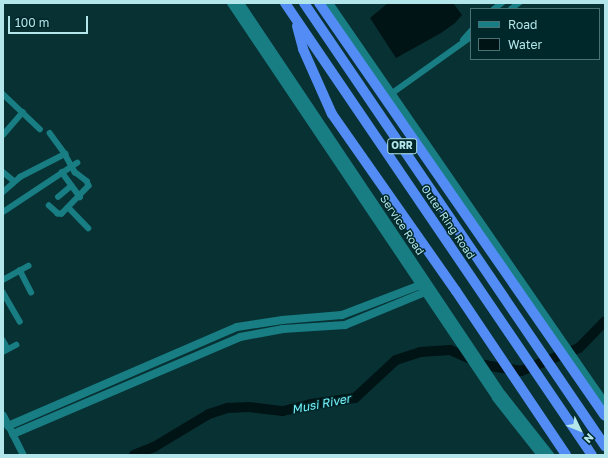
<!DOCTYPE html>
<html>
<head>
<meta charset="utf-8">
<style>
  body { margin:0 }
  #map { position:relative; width:608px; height:458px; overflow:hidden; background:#083133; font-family:"Golos Text",sans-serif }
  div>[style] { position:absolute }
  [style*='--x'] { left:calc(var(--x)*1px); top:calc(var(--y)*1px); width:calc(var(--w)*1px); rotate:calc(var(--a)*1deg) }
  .water>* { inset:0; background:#001315 }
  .river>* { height:10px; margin:-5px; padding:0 5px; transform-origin:5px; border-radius:5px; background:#001315 }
  .minor>* { height:5.5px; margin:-2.75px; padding:0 2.75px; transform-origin:2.75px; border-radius:2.75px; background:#187e84 }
  .tertiary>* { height:7px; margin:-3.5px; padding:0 3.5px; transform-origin:3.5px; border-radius:3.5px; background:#187e84 }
  .secondary>* { height:8px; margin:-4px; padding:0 4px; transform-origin:4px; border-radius:4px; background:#187e84 }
  .motorway>* { height:10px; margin:-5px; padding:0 5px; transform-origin:5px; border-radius:5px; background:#528cf4 }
  span { translate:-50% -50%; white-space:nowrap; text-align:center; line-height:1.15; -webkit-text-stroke:3px #002729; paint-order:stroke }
  .shield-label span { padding:1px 3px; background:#002729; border:1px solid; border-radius:3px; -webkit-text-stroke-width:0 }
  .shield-label { font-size:10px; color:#b2e6ea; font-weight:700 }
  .street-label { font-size:11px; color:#b2e6ea }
  .water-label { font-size:12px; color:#73f2fb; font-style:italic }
  .frame { position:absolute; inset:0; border:4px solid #b2e6ea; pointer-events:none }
  .legend { position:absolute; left:470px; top:8px; width:130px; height:52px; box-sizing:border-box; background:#002729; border:1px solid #477376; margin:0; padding:5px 7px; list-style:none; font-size:12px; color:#b2e6ea }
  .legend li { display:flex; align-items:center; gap:8px; height:20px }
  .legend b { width:20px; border:1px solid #477376 }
  .north { position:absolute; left:560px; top:410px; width:40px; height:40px; -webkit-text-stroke:3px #002729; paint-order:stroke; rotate:133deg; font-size:11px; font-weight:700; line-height:16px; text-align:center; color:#b2e6ea }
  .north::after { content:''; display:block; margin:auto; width:14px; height:18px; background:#b2e6ea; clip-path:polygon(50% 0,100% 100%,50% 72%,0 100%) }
  .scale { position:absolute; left:8px; top:16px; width:80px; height:18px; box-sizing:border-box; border:2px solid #b2e6ea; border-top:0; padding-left:5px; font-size:12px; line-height:14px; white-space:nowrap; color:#b2e6ea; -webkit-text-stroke:3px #002729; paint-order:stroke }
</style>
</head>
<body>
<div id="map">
  <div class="water">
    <div style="clip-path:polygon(388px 3px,453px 3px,462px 15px,455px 23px,441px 33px,396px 58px,370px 18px)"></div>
  </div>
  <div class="river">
    <div style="--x:134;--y:455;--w:22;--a:-22"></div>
    <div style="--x:154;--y:447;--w:64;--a:-31"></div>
    <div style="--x:209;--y:414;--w:20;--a:-18"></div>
    <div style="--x:228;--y:408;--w:21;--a:-3"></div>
    <div style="--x:249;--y:407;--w:34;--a:7"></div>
    <div style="--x:283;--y:411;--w:29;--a:-14"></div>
    <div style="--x:311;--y:404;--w:44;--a:-7.8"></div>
    <div style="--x:355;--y:398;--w:56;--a:-42.8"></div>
    <div style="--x:396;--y:360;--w:25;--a:-18"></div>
    <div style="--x:420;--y:352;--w:30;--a:-4"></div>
    <div style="--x:450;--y:350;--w:37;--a:24"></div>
    <div style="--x:484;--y:365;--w:37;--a:9"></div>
    <div style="--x:521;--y:371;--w:62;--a:-21.6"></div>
    <div style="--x:579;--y:348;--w:37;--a:-46"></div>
  </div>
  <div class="minor">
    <div style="--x:494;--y:9;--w:10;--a:-37"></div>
    <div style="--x:511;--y:9;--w:10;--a:-37"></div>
    <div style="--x:463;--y:40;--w:12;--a:-48"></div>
    <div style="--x:3;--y:94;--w:51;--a:43.4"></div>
    <div style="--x:391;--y:94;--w:98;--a:-35.5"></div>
    <div style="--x:50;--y:133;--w:26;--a:54"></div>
    <div style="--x:3;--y:135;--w:30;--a:-49"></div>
    <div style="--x:3;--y:172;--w:14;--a:39"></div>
    <div style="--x:62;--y:172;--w:31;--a:54"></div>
    <div style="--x:3;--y:192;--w:23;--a:-41"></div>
    <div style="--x:20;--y:177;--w:51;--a:-27.1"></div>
    <div style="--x:65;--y:154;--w:21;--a:61"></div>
    <div style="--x:75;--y:172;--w:15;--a:37"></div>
    <div style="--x:87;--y:181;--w:5;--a:68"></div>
    <div style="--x:89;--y:186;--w:39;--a:134"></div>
    <div style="--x:62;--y:214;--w:4;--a:180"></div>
    <div style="--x:58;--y:214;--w:12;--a:-138"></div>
    <div style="--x:58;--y:197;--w:17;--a:-40"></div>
    <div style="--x:69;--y:208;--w:28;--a:46"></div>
    <div style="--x:3;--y:212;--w:89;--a:-33.5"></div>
    <div style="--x:20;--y:270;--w:25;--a:63"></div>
    <div style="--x:3;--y:280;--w:29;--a:-29"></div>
    <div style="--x:3;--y:292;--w:34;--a:60"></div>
    <div style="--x:3;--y:340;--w:10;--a:61"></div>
    <div style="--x:3;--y:352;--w:15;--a:-28"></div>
  </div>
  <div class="tertiary">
    <div style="--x:3;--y:415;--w:45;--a:63.4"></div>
  </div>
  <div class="secondary">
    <div style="--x:231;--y:3;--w:476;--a:56.1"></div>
    <div style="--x:496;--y:398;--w:73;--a:51.7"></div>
    <div style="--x:240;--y:3;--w:471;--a:56.2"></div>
    <div style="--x:502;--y:394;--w:78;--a:51.8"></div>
    <div style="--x:329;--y:3;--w:486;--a:55.4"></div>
    <div style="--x:8;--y:426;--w:249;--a:-23.4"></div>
    <div style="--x:237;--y:327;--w:46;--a:-8.8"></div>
    <div style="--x:282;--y:320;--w:60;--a:-4.8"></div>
    <div style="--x:342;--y:315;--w:84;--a:-21"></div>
    <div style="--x:13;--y:434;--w:247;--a:-23.1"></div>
    <div style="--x:240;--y:337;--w:44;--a:-10.5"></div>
    <div style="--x:283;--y:329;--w:62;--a:-3.7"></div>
    <div style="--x:345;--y:325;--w:87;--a:-22.4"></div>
  </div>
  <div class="motorway">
    <div style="--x:285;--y:3;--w:546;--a:55.82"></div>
    <div style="--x:304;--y:3;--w:536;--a:55.81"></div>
    <div style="--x:319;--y:3;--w:502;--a:55.3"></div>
    <div style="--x:297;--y:26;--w:24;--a:75"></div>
    <div style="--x:303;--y:49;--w:71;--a:66"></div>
    <div style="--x:332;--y:114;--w:216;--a:55"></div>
    <div style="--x:456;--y:291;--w:197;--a:56.1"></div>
  </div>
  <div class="shield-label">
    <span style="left:402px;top:146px">ORR</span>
  </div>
  <div class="street-label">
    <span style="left:448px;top:222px;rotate:56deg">Outer Ring Road</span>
    <span style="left:402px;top:225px;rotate:56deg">Service Road</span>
  </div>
  <div class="water-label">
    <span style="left:321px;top:404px;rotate:-11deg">Musi River</span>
  </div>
  <div class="frame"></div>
  <ul class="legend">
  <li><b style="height:5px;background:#187e84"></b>Road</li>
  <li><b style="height:11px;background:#001315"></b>Water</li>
  </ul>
  <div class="north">N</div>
  <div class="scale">100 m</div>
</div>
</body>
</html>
